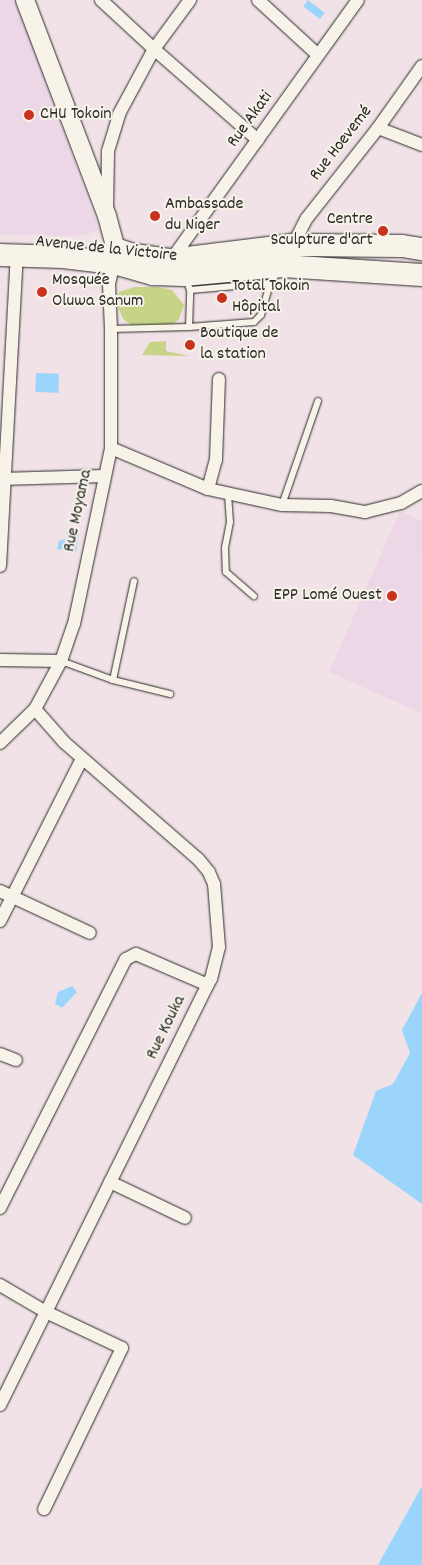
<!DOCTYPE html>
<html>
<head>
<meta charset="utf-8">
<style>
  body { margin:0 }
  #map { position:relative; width:422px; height:1565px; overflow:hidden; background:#f1e2e7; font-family:Dekko,sans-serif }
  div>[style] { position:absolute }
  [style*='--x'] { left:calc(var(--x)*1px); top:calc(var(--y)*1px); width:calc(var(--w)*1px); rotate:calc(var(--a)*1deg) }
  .built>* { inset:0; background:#edd7e6 }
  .green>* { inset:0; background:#c7d488 }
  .water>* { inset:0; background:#9bd5fb; transform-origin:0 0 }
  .roads { filter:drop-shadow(0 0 1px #2b2b2b) drop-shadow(0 0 1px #2b2b2b) }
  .lane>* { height:6px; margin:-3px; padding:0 3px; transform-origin:3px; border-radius:3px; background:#f7f3e8 }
  .street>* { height:12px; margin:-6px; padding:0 6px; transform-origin:6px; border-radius:6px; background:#f7f3e8 }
  .secondary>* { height:18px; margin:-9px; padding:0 9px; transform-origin:9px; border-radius:9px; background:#f7f3e8 }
  .highway>* { height:22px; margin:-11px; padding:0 11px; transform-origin:11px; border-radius:11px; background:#f7f3e8 }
  .dots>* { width:14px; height:14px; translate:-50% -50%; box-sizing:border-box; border:2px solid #f7f3e8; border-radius:50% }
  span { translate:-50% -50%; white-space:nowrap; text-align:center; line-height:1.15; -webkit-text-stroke:4px #f7f3e8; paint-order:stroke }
  .poi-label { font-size:18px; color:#2b2b2b }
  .left { translate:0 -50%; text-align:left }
  .right { translate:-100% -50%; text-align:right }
  .street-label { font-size:18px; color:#2b2b2b }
</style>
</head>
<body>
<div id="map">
  <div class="built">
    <div style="clip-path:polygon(0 0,17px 0,99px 230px,78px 236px,0 234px)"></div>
    <div style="clip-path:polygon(400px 511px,422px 521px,421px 713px,329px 672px)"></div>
  </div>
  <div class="green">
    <div style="clip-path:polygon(135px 287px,158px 287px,172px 290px,184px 305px,179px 319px,172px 325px,138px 327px,131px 325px,123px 319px,118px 307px,119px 292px)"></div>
    <div style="clip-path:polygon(166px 341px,166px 351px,189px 356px,142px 355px,150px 342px)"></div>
  </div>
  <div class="water">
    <div style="left:308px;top:0;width:21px;height:8px;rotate:37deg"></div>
    <div style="left:36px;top:373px;width:23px;height:19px;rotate:2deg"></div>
    <div style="clip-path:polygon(67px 532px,79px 534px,76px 552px,57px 549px,59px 541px,66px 539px)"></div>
    <div style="clip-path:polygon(72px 986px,77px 992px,62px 1008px,55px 1004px,58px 992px)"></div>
    <div style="clip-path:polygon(422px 993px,422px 1204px,353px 1155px,376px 1091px,393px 1084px,410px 1053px,402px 1030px)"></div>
    <div style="clip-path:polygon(422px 1486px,422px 1565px,378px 1565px)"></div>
  </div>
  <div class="roads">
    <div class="lane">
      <div style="--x:186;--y:278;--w:13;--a:72"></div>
      <div style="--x:190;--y:290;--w:80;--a:-5"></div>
      <div style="--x:270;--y:283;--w:14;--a:-56"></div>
      <div style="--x:189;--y:327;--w:65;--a:-4.4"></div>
      <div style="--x:254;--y:322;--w:10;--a:-45"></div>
      <div style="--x:261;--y:315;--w:33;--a:-74"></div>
      <div style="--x:111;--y:329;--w:78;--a:-1.5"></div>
      <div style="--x:189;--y:327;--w:37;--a:-88"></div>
      <div style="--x:228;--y:494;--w:28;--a:86"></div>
      <div style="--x:230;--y:522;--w:26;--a:101"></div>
      <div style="--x:225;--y:548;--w:24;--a:88"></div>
      <div style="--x:226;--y:572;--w:37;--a:41"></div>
      <div style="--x:282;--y:505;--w:110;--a:-70.9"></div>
      <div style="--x:61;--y:661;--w:55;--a:20.1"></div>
      <div style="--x:113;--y:680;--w:59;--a:13.8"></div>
      <div style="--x:113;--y:680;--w:101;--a:-78"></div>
    </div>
    <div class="street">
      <div style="--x:101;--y:0;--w:72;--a:42.8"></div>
      <div style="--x:154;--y:49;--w:138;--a:41.2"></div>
      <div style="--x:258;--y:0;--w:81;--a:42.5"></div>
      <div style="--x:378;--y:128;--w:47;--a:21.1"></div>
      <div style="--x:107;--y:210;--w:59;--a:-89"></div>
      <div style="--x:108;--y:151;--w:39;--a:-73"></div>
      <div style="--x:119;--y:114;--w:74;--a:-61.7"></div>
      <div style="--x:154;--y:49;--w:61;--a:-53.7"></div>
      <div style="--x:293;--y:245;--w:30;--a:-63"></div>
      <div style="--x:307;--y:218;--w:115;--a:-51.7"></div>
      <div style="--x:378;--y:128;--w:76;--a:-54.6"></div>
      <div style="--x:171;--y:260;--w:320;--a:-54.3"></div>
      <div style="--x:111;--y:448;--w:105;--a:22.9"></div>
      <div style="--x:208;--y:489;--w:76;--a:12.2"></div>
      <div style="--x:282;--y:505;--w:49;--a:1.2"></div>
      <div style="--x:331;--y:506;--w:35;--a:10"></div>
      <div style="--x:365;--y:512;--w:37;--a:-14"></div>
      <div style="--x:401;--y:503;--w:24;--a:-30"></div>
      <div style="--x:0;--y:479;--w:104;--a:-1.7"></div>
      <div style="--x:208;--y:489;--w:30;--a:-75"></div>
      <div style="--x:216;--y:460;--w:81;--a:-87.9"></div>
      <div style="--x:0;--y:566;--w:311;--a:-86.9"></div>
      <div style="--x:0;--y:660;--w:61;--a:0.9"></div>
      <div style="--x:0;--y:743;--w:49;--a:-44.2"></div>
      <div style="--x:35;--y:709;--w:55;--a:-61.6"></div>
      <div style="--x:61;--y:661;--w:39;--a:-71"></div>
      <div style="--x:74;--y:624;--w:180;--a:-78.1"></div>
      <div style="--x:111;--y:448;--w:119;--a:-90"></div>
      <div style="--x:111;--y:329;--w:45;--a:-92.5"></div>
      <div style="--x:109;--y:284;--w:22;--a:-77"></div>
      <div style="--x:0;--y:891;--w:99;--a:25"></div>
      <div style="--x:0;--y:921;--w:182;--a:-63.2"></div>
      <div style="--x:0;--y:1054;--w:17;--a:21"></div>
      <div style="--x:110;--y:1182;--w:83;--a:25.6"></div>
      <div style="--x:0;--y:1208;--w:279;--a:-63.2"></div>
      <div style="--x:126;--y:959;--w:11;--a:-27"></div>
      <div style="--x:136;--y:954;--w:78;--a:23.3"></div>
      <div style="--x:0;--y:1285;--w:53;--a:30.4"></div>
      <div style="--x:46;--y:1312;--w:84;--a:25.3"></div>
      <div style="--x:122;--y:1348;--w:179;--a:115.8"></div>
      <div style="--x:0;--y:1405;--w:475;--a:-63.7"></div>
      <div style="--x:211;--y:979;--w:33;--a:-76"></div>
      <div style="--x:219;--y:947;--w:63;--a:-94.5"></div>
      <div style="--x:214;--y:884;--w:13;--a:-113"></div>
      <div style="--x:209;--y:872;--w:17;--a:-130"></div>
      <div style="--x:198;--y:859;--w:178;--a:-138.9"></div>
      <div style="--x:64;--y:742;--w:44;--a:-131.3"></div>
    </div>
    <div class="secondary">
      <div style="--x:25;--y:0;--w:231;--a:69.2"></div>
      <div style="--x:107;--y:216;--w:34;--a:75"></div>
    </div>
    <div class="highway">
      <div style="--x:115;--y:249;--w:20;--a:18"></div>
      <div style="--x:134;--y:255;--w:37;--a:8"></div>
      <div style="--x:171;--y:260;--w:123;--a:-7"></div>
      <div style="--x:293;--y:245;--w:109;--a:0.5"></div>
      <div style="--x:402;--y:246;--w:20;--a:9"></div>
      <div style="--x:0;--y:255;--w:63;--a:1.8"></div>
      <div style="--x:63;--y:257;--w:51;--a:6.7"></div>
      <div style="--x:114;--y:263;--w:41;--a:15.8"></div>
      <div style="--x:153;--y:274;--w:31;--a:2"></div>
      <div style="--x:184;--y:275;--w:99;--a:-5.2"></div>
      <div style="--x:283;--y:266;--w:139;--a:3.7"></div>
    </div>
  </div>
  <div class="dots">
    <div style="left:29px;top:115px;background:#c8321e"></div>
    <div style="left:155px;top:216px;background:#c8321e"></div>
    <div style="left:383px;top:231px;background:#c8321e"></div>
    <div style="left:42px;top:292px;background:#c8321e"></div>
    <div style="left:222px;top:298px;background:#c8321e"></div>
    <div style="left:190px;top:345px;background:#c8321e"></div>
    <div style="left:392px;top:596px;background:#c8321e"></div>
  </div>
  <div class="poi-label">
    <span class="left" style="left:40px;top:115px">CHU Tokoin</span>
    <span class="left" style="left:165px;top:216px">Ambassade<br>du Niger</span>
    <span class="right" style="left:373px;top:231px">Centre<br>Sculpture d'art</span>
    <span class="left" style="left:52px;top:292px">Mosquée<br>Oluwa Sanum</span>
    <span class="left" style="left:232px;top:298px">Total Tokoin<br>Hôpital</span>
    <span class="left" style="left:200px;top:345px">Boutique de<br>la station</span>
    <span class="right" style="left:382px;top:596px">EPP Lomé Ouest</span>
  </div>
  <div class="street-label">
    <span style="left:251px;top:120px;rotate:-54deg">Rue Akati</span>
    <span style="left:342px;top:144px;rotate:-52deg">Rue Hoevemé</span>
    <span style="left:106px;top:250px;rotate:6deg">Avenue de la Victoire</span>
    <span style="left:79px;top:511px;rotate:-78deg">Rue Moyama</span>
    <span style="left:167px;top:1028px;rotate:-64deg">Rue Kouka</span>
  </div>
</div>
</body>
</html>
